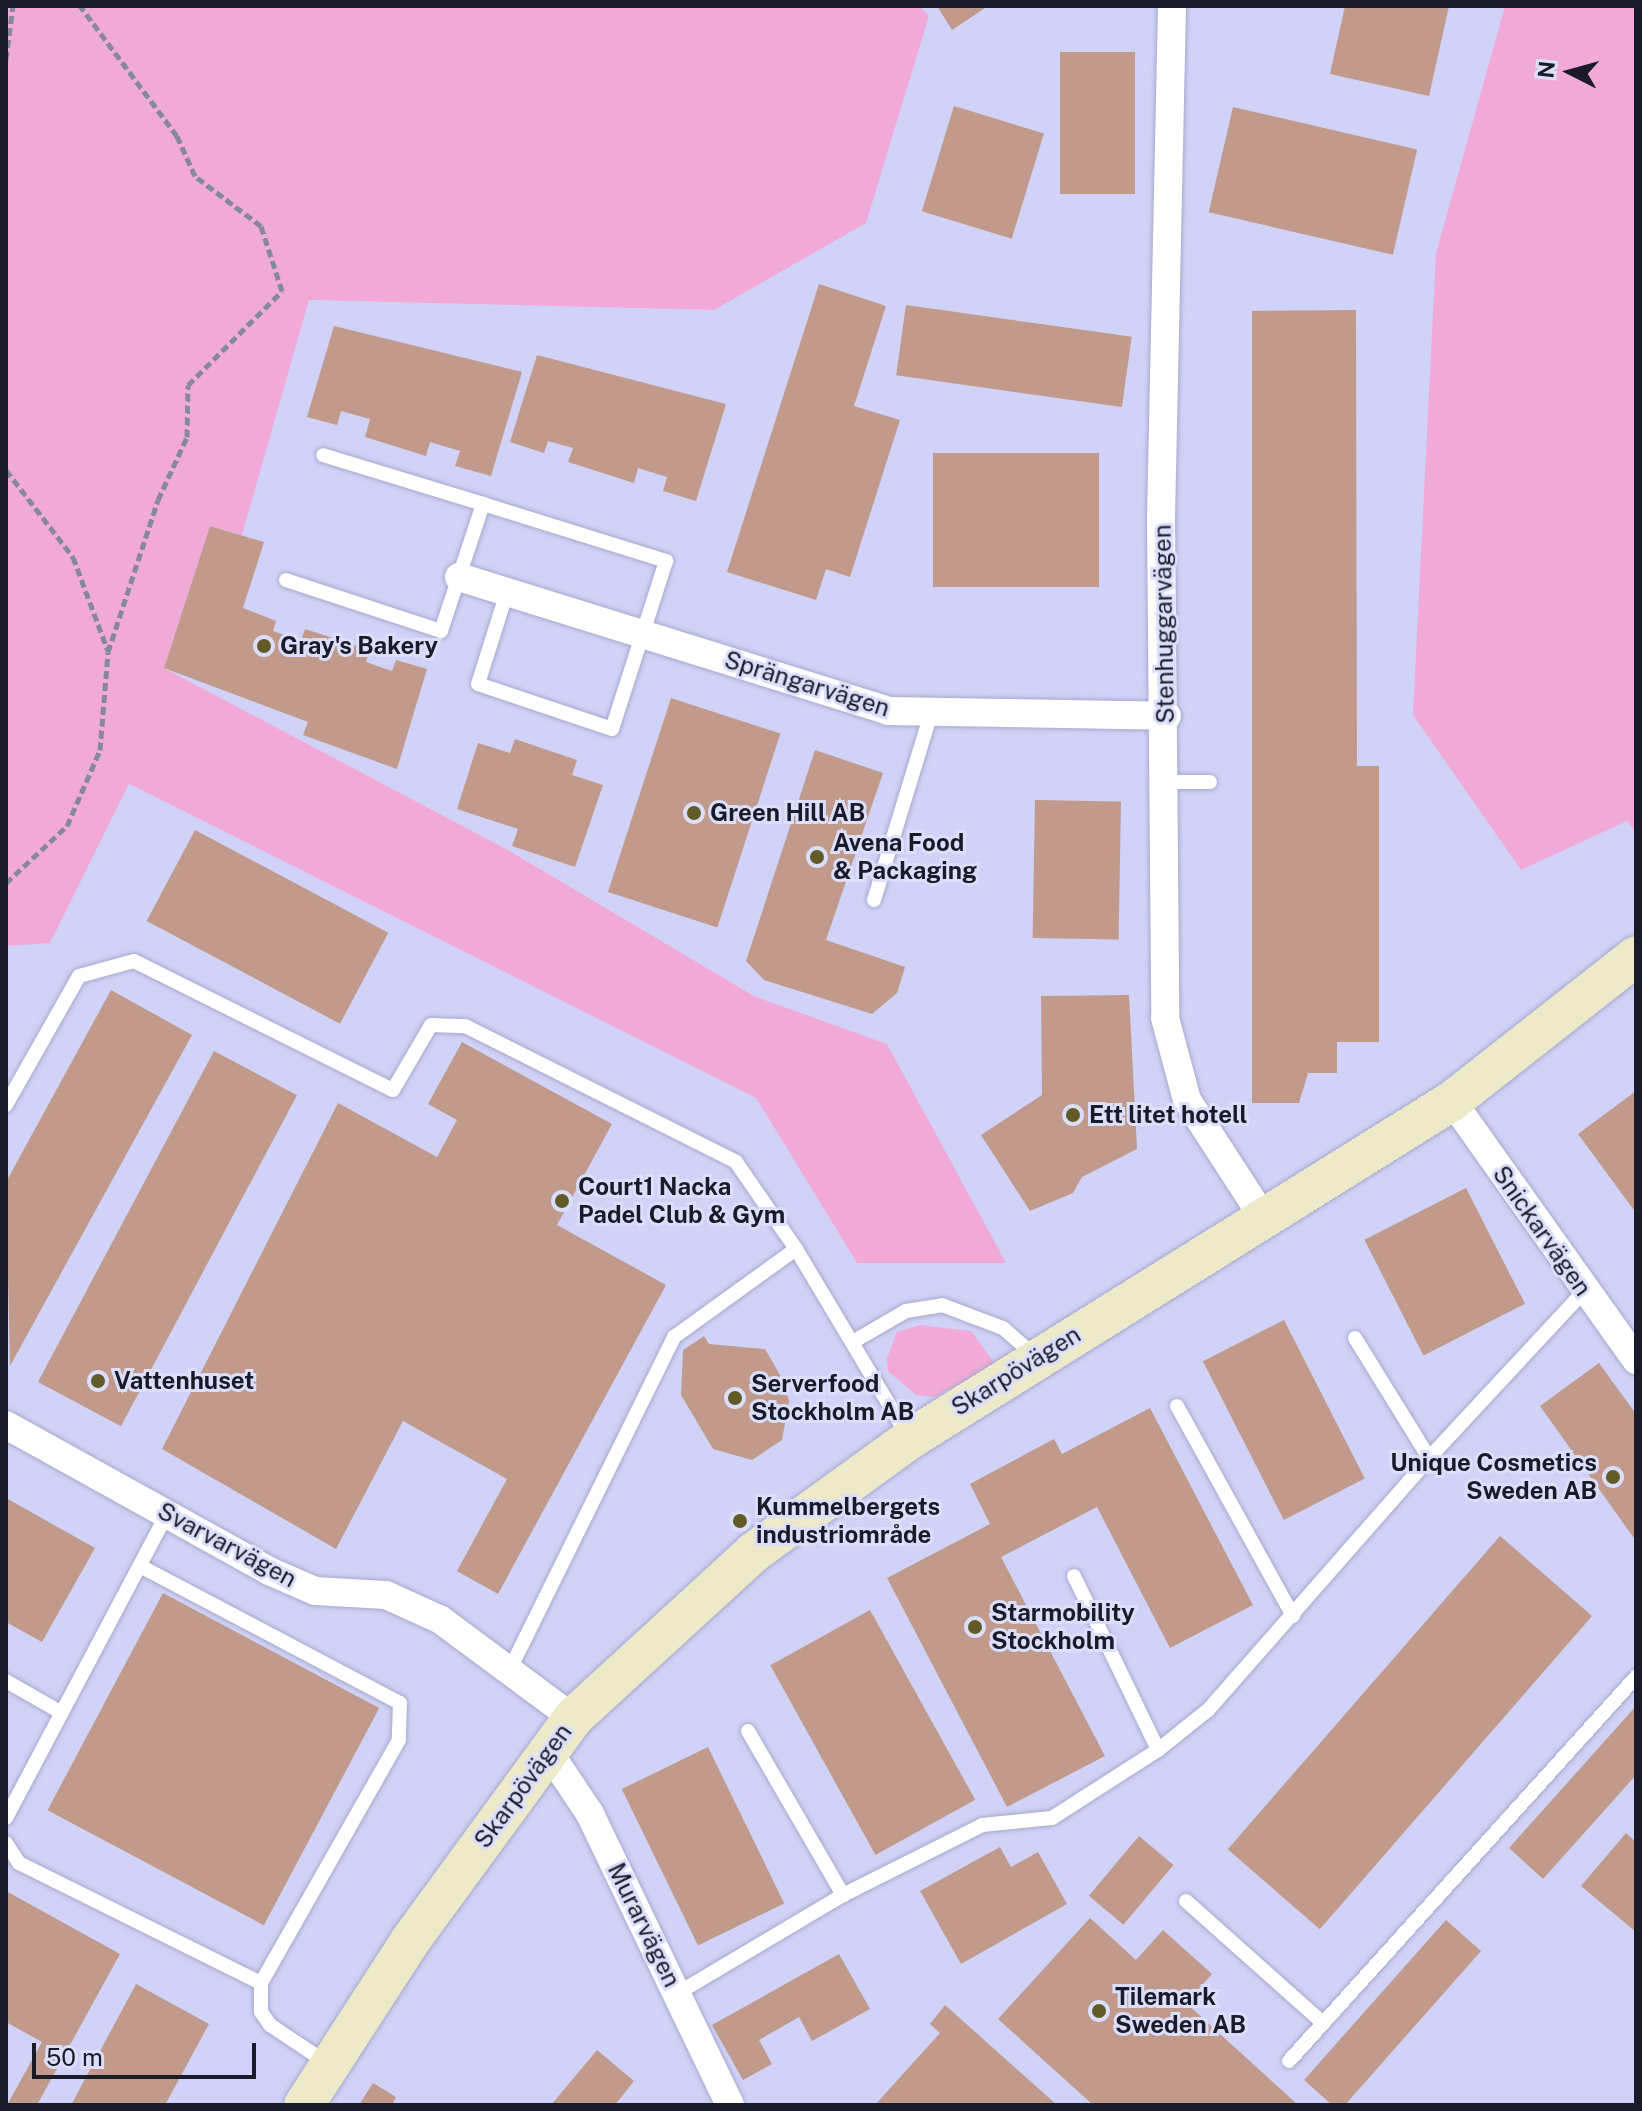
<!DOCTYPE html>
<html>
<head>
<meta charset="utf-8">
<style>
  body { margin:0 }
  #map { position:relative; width:1642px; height:2111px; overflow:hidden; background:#dbdffc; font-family:"Public Sans",sans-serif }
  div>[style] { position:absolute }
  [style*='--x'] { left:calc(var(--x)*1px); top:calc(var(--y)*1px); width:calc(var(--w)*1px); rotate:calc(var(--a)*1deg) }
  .built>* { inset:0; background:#d0d3f7 }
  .green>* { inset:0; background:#f1aad8 }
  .building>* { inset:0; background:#c19a8c; transform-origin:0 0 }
  .path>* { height:5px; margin-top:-2.5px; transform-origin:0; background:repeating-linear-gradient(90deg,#86889f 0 8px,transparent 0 12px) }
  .roads { filter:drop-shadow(0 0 2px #a6aacd) drop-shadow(0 0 2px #a6aacd) }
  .lane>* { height:14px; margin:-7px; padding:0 7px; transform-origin:7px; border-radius:7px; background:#fff }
  .street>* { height:28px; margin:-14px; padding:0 14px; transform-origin:14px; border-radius:14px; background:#fff }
  .secondary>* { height:40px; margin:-20px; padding:0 20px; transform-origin:20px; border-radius:20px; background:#eee9c8 }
  .dots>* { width:22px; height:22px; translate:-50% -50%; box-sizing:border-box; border:4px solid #dbdffc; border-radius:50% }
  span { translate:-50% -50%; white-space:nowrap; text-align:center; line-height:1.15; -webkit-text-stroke:6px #dbdffc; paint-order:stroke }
  .street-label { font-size:24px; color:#1a1b29 }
  .poi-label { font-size:24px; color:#1a1b29; font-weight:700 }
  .left { translate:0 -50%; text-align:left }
  .right { translate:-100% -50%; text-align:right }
  .frame { position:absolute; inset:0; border:8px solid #1a1b29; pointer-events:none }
  .north { position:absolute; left:1530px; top:32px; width:80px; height:80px; -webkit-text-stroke:6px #dbdffc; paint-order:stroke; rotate:276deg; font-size:22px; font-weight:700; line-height:32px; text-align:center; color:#1a1b29 }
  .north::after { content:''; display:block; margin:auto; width:28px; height:36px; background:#1a1b29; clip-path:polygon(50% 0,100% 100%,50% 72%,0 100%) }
  .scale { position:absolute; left:32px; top:2043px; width:224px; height:36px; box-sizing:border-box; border:4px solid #1a1b29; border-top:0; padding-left:10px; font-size:24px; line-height:28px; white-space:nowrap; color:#1a1b29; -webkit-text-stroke:6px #dbdffc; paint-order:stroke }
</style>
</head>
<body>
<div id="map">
  <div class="built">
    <div style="clip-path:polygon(920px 6px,1505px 6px,1436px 253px,1636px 833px,1636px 2105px,6px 2105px,6px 946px,50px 942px,129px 784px,756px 1098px,857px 1263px,887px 1044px,754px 996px,508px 850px,164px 668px,210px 526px,242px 534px,309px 300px,714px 310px,929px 17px)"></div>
  </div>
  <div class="green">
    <div style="clip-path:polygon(6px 6px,920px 6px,929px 16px,866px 223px,714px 310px,309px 300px,242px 535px,210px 526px,164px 668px,508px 850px,754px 996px,887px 1044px,1006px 1263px,857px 1263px,756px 1098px,129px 784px,50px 943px,6px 946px)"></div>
    <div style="clip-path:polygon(1505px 6px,1636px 6px,1636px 833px,1627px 821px,1521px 870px,1413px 715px,1436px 253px)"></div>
    <div style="clip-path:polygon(920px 1325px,971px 1331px,995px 1364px,935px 1397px,916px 1395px,888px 1371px,887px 1358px,897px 1332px)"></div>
  </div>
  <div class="building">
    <div style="clip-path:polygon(937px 6px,988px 6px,952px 30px)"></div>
    <div style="clip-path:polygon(1345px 6px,1449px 6px,1429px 96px,1330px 74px)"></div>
    <div style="left:1060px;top:52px;width:75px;height:142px"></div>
    <div style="left:954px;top:106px;width:94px;height:110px;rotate:17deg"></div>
    <div style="left:1233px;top:107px;width:189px;height:108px;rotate:13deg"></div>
    <div style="clip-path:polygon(819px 284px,886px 306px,854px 406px,900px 420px,850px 577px,826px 569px,816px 600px,727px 572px)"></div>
    <div style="left:906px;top:305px;width:228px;height:71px;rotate:8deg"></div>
    <div style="clip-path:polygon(1356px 310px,1357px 766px,1379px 766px,1379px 1042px,1337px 1042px,1337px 1073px,1308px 1073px,1299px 1103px,1252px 1103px,1252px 311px)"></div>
    <div style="clip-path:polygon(334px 326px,522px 372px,491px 476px,455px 466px,460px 451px,430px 442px,426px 456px,365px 437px,370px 419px,341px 411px,337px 425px,307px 417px)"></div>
    <div style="clip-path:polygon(537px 355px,726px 404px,696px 501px,663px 491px,667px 477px,638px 468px,634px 483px,568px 462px,573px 448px,548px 441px,544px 453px,510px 442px)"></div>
    <div style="left:933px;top:453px;width:166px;height:134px"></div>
    <div style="clip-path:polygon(210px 526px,264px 542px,243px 608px,276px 621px,273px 631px,301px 641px,305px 629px,370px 650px,366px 662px,392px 671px,396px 660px,427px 669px,397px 769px,303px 735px,308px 722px,164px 668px)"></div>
    <div style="left:671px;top:698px;width:115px;height:204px;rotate:18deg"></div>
    <div style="clip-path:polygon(515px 739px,577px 760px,572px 775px,603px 785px,575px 867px,512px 846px,518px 829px,457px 809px,478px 743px,510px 753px)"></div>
    <div style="clip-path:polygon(815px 750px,883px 773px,826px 940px,905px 967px,897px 993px,872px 1014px,764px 980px,746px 961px)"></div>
    <div style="left:1035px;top:800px;width:86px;height:138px;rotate:1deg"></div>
    <div style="left:195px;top:830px;width:219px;height:103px;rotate:28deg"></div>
    <div style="clip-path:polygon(111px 990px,192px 1035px,10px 1366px,6px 1182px)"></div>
    <div style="clip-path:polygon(1129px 995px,1137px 1149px,1082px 1177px,1073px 1193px,1030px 1211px,981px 1135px,1042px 1095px,1041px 996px)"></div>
    <div style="clip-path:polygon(462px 1042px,612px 1124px,557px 1225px,666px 1285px,498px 1594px,457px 1571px,507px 1479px,403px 1421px,336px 1549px,162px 1449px,338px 1103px,437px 1157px,457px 1120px,428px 1104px)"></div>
    <div style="left:214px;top:1051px;width:94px;height:375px;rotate:28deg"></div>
    <div style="clip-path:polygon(1636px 1091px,1636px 1213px,1578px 1134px)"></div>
    <div style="left:1466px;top:1188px;width:130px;height:114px;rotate:63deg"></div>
    <div style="left:1284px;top:1320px;width:178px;height:91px;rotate:63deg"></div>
    <div style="clip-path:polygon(704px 1336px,709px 1344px,765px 1349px,784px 1382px,789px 1401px,782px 1440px,752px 1460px,713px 1449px,681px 1395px,683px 1350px)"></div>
    <div style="clip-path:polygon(1599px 1363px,1636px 1414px,1636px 1541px,1540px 1406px)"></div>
    <div style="clip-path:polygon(1150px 1408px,1253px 1605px,1170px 1648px,1097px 1507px,1001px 1557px,1105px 1756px,1007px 1807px,887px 1578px,990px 1524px,970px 1484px,1054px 1439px,1062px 1454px)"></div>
    <div style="clip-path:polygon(6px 1498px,95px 1548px,42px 1642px,6px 1622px)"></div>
    <div style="left:1500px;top:1536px;width:122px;height:415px;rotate:41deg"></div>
    <div style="left:163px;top:1593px;width:245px;height:246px;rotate:28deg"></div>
    <div style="left:870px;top:1610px;width:217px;height:114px;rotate:61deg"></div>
    <div style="clip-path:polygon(1636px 1706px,1636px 1775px,1543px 1879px,1509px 1848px)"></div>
    <div style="left:708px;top:1747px;width:174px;height:96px;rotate:64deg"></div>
    <div style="clip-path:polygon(1626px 1833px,1636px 1842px,1636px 1932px,1581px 1886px)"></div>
    <div style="left:1139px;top:1836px;width:45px;height:78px;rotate:40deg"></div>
    <div style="clip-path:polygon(1000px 1847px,1011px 1867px,1038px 1852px,1067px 1904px,961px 1964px,920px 1891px)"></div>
    <div style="clip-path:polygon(6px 1891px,120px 1954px,37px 2105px,7px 2105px,42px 2042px,6px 2022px)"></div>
    <div style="clip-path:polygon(1090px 1918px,1136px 1960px,1163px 1930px,1212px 1974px,1186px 2003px,1298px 2105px,1093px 2105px,998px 2019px)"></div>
    <div style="clip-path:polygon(1446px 1920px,1481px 1951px,1345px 2105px,1332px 2105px,1304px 2080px)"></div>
    <div style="clip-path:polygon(839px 1954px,870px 2009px,812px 2041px,799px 2017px,759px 2040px,772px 2064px,743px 2080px,712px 2025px)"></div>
    <div style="clip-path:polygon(136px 1984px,209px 2024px,165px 2105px,71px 2105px)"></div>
    <div style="clip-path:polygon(945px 2005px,1057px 2105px,875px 2105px,940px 2033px,930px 2024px)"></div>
    <div style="clip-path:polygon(597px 2050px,634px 2081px,615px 2105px,551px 2105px)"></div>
    <div style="clip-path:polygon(373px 2083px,396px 2097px,392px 2105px,359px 2105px)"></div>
  </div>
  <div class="path">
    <div style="--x:6;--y:59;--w:53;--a:-82.5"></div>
    <div style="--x:6;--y:470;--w:110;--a:52.4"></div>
    <div style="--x:73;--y:557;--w:100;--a:69.6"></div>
    <div style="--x:6;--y:883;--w:83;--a:-43.1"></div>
    <div style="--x:67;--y:826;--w:83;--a:-66.5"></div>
    <div style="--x:100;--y:750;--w:98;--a:-85.3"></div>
    <div style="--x:108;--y:652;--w:160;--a:-71.8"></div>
    <div style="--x:158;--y:500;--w:69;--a:-65.3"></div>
    <div style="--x:187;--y:437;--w:52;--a:-88.9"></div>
    <div style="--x:188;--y:385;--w:133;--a:-45"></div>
    <div style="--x:282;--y:291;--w:68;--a:-107.9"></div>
    <div style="--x:261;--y:226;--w:83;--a:-142.9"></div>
    <div style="--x:195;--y:176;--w:44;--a:-114.2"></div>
    <div style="--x:177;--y:136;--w:162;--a:-126.7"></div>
  </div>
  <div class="roads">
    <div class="lane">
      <div style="--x:483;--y:504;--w:192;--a:17.3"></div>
      <div style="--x:666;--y:561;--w:176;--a:107.8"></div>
      <div style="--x:612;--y:729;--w:141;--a:-161.4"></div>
      <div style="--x:478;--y:684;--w:96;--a:-72.5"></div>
      <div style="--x:286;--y:580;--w:163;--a:18.2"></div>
      <div style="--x:441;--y:631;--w:134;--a:-71.7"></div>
      <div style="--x:483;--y:504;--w:167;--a:-163"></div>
      <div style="--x:1166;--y:782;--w:44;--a:0"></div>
      <div style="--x:874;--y:900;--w:195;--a:-73"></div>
      <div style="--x:6;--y:1105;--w:148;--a:-60.5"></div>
      <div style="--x:79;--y:976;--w:57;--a:-15.3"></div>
      <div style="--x:134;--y:961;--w:289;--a:26.5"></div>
      <div style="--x:393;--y:1090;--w:75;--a:-59.7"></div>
      <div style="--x:431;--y:1025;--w:34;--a:2"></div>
      <div style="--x:465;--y:1026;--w:303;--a:26.6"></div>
      <div style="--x:736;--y:1162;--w:106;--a:55.4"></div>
      <div style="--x:1355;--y:1338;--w:141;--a:58.3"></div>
      <div style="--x:1429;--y:1458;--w:226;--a:-47.1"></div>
      <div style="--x:856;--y:1340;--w:58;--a:-30.1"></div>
      <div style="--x:906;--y:1311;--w:36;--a:-9"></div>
      <div style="--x:942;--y:1305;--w:65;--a:20.7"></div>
      <div style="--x:1003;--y:1328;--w:44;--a:41.3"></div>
      <div style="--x:1177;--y:1406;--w:240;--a:61.1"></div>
      <div style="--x:140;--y:1566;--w:294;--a:27.8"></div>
      <div style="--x:400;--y:1703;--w:37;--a:92"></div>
      <div style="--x:399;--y:1740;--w:279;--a:119.6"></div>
      <div style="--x:1074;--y:1576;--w:193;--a:64.2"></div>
      <div style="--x:509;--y:1671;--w:373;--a:-63.7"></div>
      <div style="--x:674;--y:1337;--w:150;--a:-35.8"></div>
      <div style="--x:796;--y:1249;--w:220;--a:59.1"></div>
      <div style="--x:6;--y:1681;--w:64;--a:29.7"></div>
      <div style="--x:748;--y:1731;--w:190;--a:59.9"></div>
      <div style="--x:6;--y:1818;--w:344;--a:-62.1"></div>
      <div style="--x:6;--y:1843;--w:24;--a:57"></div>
      <div style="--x:19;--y:1863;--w:270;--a:26.4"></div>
      <div style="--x:261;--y:1983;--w:29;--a:90"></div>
      <div style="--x:261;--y:2012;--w:16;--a:55"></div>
      <div style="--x:270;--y:2025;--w:69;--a:33.7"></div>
      <div style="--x:1186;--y:1901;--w:183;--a:41.7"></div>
      <div style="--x:678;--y:1993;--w:192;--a:-30.7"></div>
      <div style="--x:843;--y:1895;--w:156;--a:-26.7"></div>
      <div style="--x:982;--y:1825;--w:70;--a:-5.7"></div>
      <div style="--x:1052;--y:1818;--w:126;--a:-32.7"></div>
      <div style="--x:1158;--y:1750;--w:64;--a:-38.7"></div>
      <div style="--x:1208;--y:1710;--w:335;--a:-48.7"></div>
      <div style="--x:1289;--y:2061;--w:518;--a:-47.9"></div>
    </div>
    <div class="street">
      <div style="--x:1172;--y:6;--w:513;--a:91.23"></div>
      <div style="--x:1161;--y:519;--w:499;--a:89.5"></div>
      <div style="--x:1165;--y:1018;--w:85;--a:75"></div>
      <div style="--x:1187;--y:1100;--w:140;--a:57"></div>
      <div style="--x:459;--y:577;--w:449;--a:17.3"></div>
      <div style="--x:888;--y:711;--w:279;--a:1"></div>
      <div style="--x:1452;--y:1101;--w:318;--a:54.6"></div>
      <div style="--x:6;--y:1425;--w:301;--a:29"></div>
      <div style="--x:269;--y:1571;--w:50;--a:23.5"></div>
      <div style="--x:315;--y:1591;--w:71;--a:3.2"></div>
      <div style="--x:386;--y:1595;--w:60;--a:24.4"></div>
      <div style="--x:441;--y:1620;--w:164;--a:36.6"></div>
      <div style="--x:548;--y:1751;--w:76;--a:56.3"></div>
      <div style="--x:590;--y:1814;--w:323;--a:64.3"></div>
    </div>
    <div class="secondary">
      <div style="--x:304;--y:2105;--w:195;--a:-57.1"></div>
      <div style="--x:410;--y:1941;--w:276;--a:-53.8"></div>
      <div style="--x:573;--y:1718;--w:246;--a:-42.5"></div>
      <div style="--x:754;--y:1552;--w:193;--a:-35.9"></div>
      <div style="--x:910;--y:1439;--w:639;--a:-31.95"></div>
      <div style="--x:1452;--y:1101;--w:234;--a:-38.2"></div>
    </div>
  </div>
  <div class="dots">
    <div style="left:264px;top:646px;background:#635b27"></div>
    <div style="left:694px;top:813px;background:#635b27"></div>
    <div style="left:817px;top:857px;background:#635b27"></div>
    <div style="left:1073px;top:1115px;background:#635b27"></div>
    <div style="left:562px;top:1201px;background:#635b27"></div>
    <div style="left:98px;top:1381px;background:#635b27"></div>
    <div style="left:735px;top:1398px;background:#635b27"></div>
    <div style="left:1613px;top:1477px;background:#635b27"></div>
    <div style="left:740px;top:1521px;background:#635b27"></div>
    <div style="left:975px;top:1627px;background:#635b27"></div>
    <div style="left:1099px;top:2011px;background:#635b27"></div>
  </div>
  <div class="street-label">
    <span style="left:1164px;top:624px;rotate:-91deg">Stenhuggarvägen</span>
    <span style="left:807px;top:684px;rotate:17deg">Sprängarvägen</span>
    <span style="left:1542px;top:1231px;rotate:55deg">Snickarvägen</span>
    <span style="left:1016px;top:1371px;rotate:-32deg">Skarpövägen</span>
    <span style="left:227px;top:1545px;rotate:28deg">Svarvarvägen</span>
    <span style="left:523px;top:1786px;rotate:-54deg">Skarpövägen</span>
    <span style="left:644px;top:1925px;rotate:64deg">Murarvägen</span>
  </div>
  <div class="poi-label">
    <span class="left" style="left:280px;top:646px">Gray's Bakery</span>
    <span class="left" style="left:710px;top:813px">Green Hill AB</span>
    <span class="left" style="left:833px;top:857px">Avena Food<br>&amp; Packaging</span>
    <span class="left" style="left:1089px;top:1115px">Ett litet hotell</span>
    <span class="left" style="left:578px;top:1201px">Court1 Nacka<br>Padel Club &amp; Gym</span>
    <span class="left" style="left:114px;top:1381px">Vattenhuset</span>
    <span class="left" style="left:751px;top:1398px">Serverfood<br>Stockholm AB</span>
    <span class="right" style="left:1597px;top:1477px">Unique Cosmetics<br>Sweden AB</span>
    <span class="left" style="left:756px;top:1521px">Kummelbergets<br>industriområde</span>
    <span class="left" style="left:991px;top:1627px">Starmobility<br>Stockholm</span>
    <span class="left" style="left:1115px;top:2011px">Tilemark<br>Sweden AB</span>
  </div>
  <div class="frame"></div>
  <div class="north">N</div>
  <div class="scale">50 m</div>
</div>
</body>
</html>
